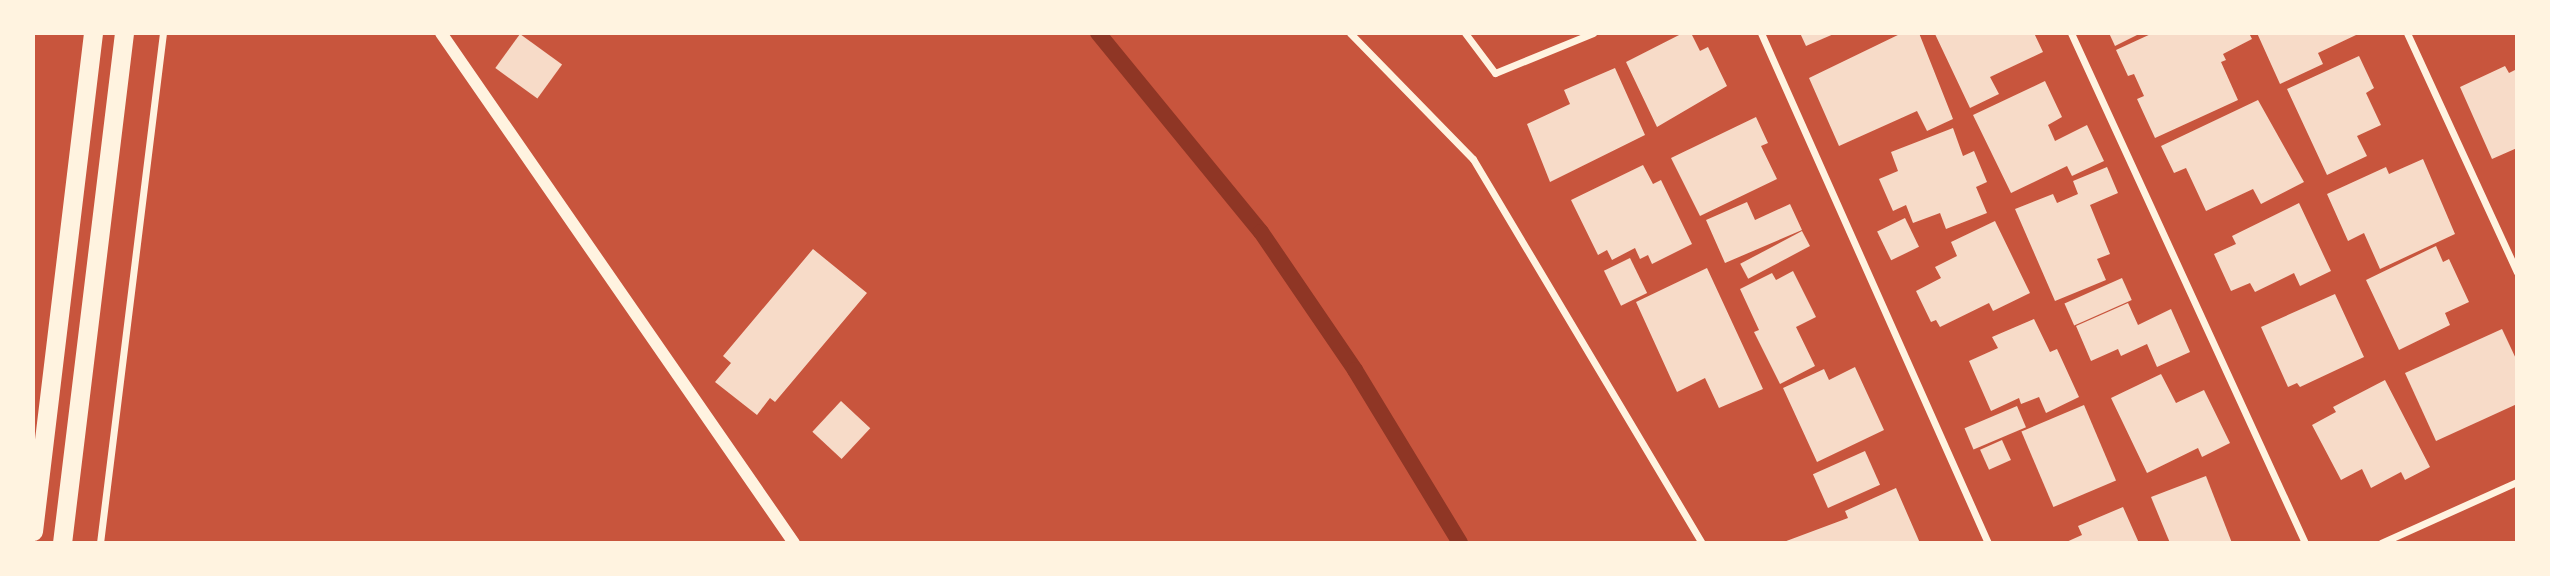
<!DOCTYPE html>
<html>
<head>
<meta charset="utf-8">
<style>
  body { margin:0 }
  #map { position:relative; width:2550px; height:576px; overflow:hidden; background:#c8553d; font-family:"Golos Text",sans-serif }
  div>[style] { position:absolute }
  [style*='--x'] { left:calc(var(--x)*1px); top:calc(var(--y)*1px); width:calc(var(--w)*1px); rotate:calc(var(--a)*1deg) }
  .stream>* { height:16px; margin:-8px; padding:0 8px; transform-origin:8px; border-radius:8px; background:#8f3625 }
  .building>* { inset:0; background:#f7dbc8; transform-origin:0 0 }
  .minor>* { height:7px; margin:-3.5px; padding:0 3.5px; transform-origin:3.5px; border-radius:3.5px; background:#fff3e0 }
  .tertiary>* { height:12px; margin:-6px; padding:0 6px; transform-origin:6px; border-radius:6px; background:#fff3e0 }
  .trunk>* { height:19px; margin:-9.5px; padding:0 9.5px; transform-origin:9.5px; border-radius:9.5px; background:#fff3e0 }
  span { translate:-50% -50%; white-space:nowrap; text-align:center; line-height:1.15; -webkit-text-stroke:6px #fff3e0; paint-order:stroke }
  .frame { position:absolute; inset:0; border:35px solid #fff3e0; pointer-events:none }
</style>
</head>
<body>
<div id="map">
  <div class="stream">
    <div style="--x:1098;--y:33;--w:257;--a:50.7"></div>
    <div style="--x:1261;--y:232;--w:167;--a:55.7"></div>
    <div style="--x:1355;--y:370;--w:202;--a:58.7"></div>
  </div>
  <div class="building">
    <div style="clip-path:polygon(1683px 33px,1691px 33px,1700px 51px,1708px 47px,1727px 86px,1657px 127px,1626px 62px)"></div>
    <div style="clip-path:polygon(1800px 33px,1836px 33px,1806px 46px)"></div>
    <div style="clip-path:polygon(1902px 33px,1919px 33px,1953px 119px,1927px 131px,1917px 111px,1839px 146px,1809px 78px)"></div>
    <div style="clip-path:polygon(2034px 33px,2043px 52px,1990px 77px,1999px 94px,1970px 108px,1935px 34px)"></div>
    <div style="clip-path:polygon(2109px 33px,2141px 33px,2115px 46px)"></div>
    <div style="clip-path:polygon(2153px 33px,2249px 33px,2252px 39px,2223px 54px,2226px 60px,2221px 62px,2238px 100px,2155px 138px,2137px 99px,2144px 96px,2134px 74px,2128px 76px,2116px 50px)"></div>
    <div style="clip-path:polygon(2257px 33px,2355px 33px,2356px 35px,2318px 53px,2323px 64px,2280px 84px)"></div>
    <div style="left:520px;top:34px;width:52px;height:42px;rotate:36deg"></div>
    <div style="clip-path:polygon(2359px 56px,2374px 88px,2366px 93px,2381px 125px,2357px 136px,2367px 156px,2327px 175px,2287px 89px)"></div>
    <div style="clip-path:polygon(2505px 66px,2509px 73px,2517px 69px,2517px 148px,2492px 159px,2460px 87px)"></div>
    <div style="clip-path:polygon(1615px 68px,1645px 135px,1550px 182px,1527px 124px,1570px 104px,1564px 90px)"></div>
    <div style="clip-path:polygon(2045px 81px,2062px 117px,2048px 125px,2055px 141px,2087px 125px,2104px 161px,2072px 176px,2067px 166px,2011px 193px,1973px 115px)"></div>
    <div style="clip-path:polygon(2258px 100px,2304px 182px,2261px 204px,2253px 189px,2206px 211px,2186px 168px,2174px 173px,2161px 146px)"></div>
    <div style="clip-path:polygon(1756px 117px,1768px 143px,1761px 146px,1777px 179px,1700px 216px,1671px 158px)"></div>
    <div style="clip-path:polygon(1953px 128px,1963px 156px,1974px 151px,1987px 182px,1976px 187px,1987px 213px,1946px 229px,1940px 213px,1913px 223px,1906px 205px,1893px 211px,1879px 179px,1898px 171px,1891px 152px)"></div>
    <div style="clip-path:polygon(2423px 159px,2455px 234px,2380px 269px,2364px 233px,2348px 241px,2327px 194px,2386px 167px,2389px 174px)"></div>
    <div style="clip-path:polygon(1643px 165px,1653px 184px,1661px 180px,1692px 244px,1652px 264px,1648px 255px,1640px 259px,1635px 248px,1612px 260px,1607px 250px,1598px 255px,1571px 200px)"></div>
    <div style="clip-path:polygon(2107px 167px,2118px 193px,2090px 205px,2110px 254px,2097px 259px,2106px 280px,2055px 301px,2015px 209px,2053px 194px,2057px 203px,2078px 194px,2073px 181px)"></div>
    <div style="clip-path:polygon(1747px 202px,1755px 220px,1790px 204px,1802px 230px,1725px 263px,1706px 220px)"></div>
    <div style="clip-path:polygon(2299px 203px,2331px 271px,2300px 286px,2294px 273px,2255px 292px,2250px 283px,2231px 291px,2214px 254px,2236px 244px,2232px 236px)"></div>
    <div style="left:1905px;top:218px;width:32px;height:31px;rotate:64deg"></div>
    <div style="clip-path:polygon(1995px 221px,2030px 293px,1993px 311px,1989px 303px,1940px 327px,1936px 320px,1931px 322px,1916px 291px,1941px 278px,1935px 267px,1957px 256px,1951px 242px)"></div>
    <div style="left:1802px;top:231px;width:17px;height:70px;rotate:62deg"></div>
    <div style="clip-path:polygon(2436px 246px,2443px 262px,2449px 259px,2469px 302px,2445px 313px,2450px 325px,2399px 350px,2366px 280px)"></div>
    <div style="clip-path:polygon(813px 249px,867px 293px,775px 402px,770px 398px,757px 415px,715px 382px,731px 363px,723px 356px)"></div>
    <div style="left:1630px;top:258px;width:39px;height:29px;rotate:64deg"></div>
    <div style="clip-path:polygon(1707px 268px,1763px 389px,1719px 408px,1705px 378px,1677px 392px,1636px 302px)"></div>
    <div style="clip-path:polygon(1793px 271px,1816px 317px,1796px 327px,1815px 366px,1780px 384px,1754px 332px,1759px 330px,1740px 289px,1772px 273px,1776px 280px)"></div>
    <div style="left:2122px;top:278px;width:24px;height:63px;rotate:66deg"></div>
    <div style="clip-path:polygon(2335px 294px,2364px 357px,2300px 387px,2297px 383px,2288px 387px,2261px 327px)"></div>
    <div style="clip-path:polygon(2128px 303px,2138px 325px,2171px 309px,2190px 352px,2157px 367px,2147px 344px,2121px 356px,2118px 349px,2091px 361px,2076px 326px)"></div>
    <div style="clip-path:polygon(2034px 319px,2050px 352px,2057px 349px,2079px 397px,2046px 413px,2039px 397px,2021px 404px,2019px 398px,1991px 411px,1969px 361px,1998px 348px,1992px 337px)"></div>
    <div style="clip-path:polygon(2502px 329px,2517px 361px,2517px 404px,2436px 441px,2405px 373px)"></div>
    <div style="clip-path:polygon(1855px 367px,1884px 430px,1817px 462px,1783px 388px,1824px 369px,1829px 380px)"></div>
    <div style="clip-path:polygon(2161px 374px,2176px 403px,2204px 390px,2230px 443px,2202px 457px,2198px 448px,2147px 473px,2111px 398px)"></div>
    <div style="clip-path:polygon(2385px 380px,2430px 467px,2405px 480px,2401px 472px,2371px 488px,2362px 469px,2341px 480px,2312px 425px,2336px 412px,2333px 407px)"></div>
    <div style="left:841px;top:401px;width:40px;height:42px;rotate:43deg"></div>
    <div style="left:2084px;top:405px;width:82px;height:68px;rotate:67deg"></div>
    <div style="left:2017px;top:406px;width:23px;height:57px;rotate:67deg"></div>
    <div style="left:2002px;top:440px;width:22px;height:24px;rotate:66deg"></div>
    <div style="left:1865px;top:451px;width:37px;height:57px;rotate:66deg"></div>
    <div style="clip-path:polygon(2206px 476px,2232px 543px,2170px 543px,2151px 497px)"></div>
    <div style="clip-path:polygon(1896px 488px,1920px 543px,1781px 543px,1848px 518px,1845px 511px)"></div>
    <div style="clip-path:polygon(2123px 507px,2139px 543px,2064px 543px,2082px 535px,2078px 526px)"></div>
  </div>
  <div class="minor">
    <div style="--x:1350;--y:33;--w:176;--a:45.7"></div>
    <div style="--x:1473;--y:159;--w:447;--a:59.2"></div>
    <div style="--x:1465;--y:33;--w:50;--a:53.1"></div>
    <div style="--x:1495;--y:73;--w:106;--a:-22.2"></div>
    <div style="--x:1761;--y:33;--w:558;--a:66.01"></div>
    <div style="--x:2071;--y:33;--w:561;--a:65.35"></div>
    <div style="--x:2407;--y:33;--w:263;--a:65.3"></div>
    <div style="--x:100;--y:543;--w:514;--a:-82.96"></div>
    <div style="--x:2381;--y:543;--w:149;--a:-24.2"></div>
  </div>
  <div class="tertiary">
    <div style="--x:441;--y:33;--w:620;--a:55.31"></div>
  </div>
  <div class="trunk">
    <div style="--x:33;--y:531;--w:502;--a:-83.13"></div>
    <div style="--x:62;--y:543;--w:514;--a:-83.07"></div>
  </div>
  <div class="frame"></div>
</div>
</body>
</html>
